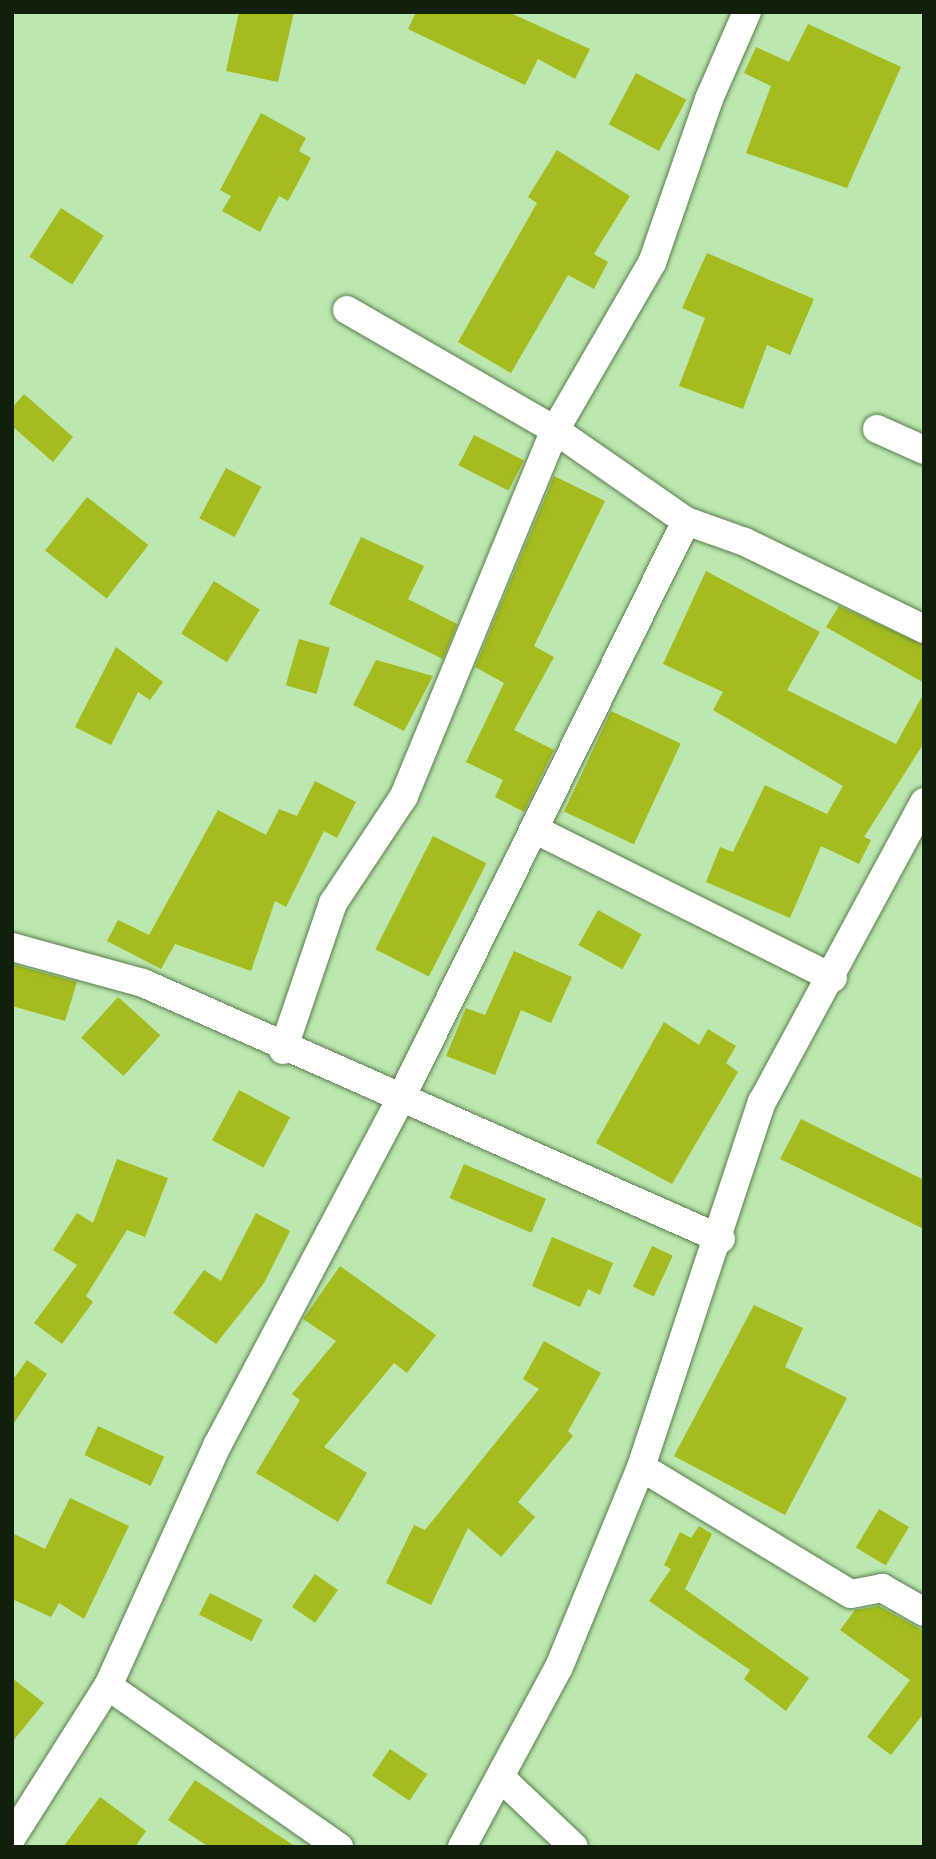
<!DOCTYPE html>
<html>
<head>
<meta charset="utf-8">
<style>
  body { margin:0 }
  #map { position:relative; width:936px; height:1859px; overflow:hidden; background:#bce7af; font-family:"Exo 2",sans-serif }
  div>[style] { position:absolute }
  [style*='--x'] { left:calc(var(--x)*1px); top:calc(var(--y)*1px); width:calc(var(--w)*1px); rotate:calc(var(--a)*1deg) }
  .building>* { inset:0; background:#a5bb1e; transform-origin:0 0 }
  .roads { filter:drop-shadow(0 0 2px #577d4a) drop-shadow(0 0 2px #577d4a) }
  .minor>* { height:28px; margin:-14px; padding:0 14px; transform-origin:14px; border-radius:14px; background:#fff }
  span { translate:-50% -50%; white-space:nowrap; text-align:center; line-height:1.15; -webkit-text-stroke:5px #f1feed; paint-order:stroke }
  .frame { position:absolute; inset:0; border:14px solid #10200b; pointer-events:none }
</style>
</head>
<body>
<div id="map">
  <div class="building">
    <div style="clip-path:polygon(239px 12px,294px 12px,278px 82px,226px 71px)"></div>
    <div style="clip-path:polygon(416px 12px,508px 12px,590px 49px,575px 79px,538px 59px,525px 85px,408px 29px)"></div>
    <div style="clip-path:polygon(808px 24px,901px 67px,847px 188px,746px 153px,771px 86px,744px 73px,756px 47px,789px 62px)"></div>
    <div style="left:636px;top:73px;width:57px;height:58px;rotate:28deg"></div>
    <div style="clip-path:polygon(261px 113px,306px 138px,299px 151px,311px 158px,288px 201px,279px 196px,260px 232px,222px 211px,231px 196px,220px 190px)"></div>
    <div style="clip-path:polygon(557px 150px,630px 196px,594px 254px,608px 262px,594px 289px,568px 275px,511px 373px,458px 342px,537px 203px,528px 197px)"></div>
    <div style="left:61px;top:208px;width:51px;height:58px;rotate:33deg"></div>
    <div style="clip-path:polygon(707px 253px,814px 299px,790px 355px,767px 345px,743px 409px,679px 386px,705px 318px,682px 308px)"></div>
    <div style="clip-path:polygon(24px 394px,73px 437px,53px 462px,12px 426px,12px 408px)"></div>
    <div style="left:474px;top:435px;width:56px;height:34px;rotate:27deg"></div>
    <div style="left:226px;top:468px;width:40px;height:57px;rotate:28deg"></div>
    <div style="clip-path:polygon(554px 476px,605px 501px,534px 646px,554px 657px,514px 730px,554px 750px,524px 812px,495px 797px,503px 780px,466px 762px,504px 683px,475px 667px)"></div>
    <div style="left:87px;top:497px;width:78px;height:68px;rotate:38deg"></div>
    <div style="clip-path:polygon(361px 537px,424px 566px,408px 599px,457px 624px,443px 659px,329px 604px)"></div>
    <div style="clip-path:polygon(706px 571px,820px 632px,787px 690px,896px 744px,924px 693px,924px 743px,864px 837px,871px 840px,859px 864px,821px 846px,790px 918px,706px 882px,720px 847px,733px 852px,765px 785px,827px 814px,843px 786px,713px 710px,723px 692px,663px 664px)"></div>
    <div style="left:214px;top:581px;width:54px;height:62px;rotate:32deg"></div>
    <div style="clip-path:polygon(839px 606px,924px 645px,924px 683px,826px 627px)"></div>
    <div style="left:299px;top:639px;width:32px;height:48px;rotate:16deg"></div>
    <div style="clip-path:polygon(116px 647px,163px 682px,150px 700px,138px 692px,111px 745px,75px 727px)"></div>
    <div style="clip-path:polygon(376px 660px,433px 676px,404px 731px,353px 705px)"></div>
    <div style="left:611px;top:711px;width:77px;height:111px;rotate:25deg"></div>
    <div style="clip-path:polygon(315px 781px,356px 802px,337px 838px,324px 831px,286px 907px,275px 901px,251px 971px,175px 944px,161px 969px,107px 941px,118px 920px,149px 935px,218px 810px,266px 835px,279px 809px,297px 816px)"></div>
    <div style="left:433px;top:836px;width:60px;height:127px;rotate:27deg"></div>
    <div style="left:598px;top:910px;width:50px;height:40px;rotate:29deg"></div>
    <div style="clip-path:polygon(514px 951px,572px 977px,551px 1023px,521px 1010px,495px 1075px,446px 1056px,466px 1008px,485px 1015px)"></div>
    <div style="clip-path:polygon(12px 964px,77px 982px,65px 1021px,12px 1006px)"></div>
    <div style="left:118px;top:997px;width:57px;height:55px;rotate:42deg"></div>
    <div style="clip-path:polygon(664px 1022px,699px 1045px,708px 1029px,736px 1046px,726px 1063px,738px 1072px,672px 1184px,596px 1143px)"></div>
    <div style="left:239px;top:1090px;width:58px;height:57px;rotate:28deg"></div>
    <div style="clip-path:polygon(801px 1119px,924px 1180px,924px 1229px,780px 1159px)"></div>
    <div style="clip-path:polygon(117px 1159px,168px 1178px,145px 1237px,127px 1230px,86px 1296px,93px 1302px,62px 1344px,34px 1323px,77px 1265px,53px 1250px,77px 1213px,93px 1223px)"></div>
    <div style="left:464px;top:1164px;width:89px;height:37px;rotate:23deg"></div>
    <div style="clip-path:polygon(256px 1213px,290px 1231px,264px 1283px,216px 1344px,173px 1313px,204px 1270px,221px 1281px)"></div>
    <div style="clip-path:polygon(552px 1237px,613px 1263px,600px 1295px,588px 1289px,580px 1307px,532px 1286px)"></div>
    <div style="left:652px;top:1246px;width:23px;height:45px;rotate:25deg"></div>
    <div style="clip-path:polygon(340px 1266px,436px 1335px,407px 1373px,394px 1363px,324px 1447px,367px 1473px,338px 1522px,256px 1473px,300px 1400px,292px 1394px,336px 1341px,303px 1319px)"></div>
    <div style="clip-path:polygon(754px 1305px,803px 1328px,785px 1367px,847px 1398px,785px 1515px,674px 1456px)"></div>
    <div style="clip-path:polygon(544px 1341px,601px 1373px,568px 1431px,573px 1436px,518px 1502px,535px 1517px,501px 1557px,468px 1528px,431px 1605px,386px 1583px,414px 1525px,425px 1530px,539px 1389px,523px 1379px)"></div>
    <div style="clip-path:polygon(27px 1360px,47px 1374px,12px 1426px,12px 1381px)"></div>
    <div style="left:98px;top:1426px;width:73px;height:32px;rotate:25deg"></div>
    <div style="clip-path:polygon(70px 1498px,129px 1526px,84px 1619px,59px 1603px,51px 1617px,12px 1599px,12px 1533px,45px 1549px)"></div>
    <div style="left:879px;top:1509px;width:35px;height:45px;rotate:31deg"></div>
    <div style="clip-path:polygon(699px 1526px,712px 1534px,685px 1589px,809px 1678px,786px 1711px,744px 1679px,750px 1670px,649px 1601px,671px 1569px,664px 1565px,680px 1532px,691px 1538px)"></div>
    <div style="left:315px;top:1574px;width:28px;height:40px;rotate:35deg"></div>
    <div style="left:210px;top:1593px;width:59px;height:24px;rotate:27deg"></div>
    <div style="clip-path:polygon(879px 1606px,924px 1631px,924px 1713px,891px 1755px,867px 1737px,910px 1680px,840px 1630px,855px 1610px)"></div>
    <div style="clip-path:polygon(12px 1678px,44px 1703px,12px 1742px)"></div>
    <div style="left:390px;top:1749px;width:45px;height:32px;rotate:34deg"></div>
    <div style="clip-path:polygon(195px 1780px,296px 1847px,209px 1847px,168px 1820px)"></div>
    <div style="clip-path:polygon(100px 1797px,146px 1831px,135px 1847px,63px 1847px)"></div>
  </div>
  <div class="roads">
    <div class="minor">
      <div style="--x:347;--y:310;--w:240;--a:30"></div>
      <div style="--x:555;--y:430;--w:160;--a:34.8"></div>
      <div style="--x:686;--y:521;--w:63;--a:19.6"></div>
      <div style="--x:745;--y:542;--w:199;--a:25.9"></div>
      <div style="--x:877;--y:429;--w:51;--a:24.1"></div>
      <div style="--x:534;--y:829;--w:334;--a:26.5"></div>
      <div style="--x:12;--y:947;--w:136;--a:15.4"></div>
      <div style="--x:143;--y:983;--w:632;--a:23.89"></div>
      <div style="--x:283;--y:1050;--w:155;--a:-71.2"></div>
      <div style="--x:333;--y:903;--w:128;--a:-56.4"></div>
      <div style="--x:404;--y:796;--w:396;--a:-67.6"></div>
      <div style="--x:555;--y:430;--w:193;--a:-59.9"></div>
      <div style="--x:652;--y:263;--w:174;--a:-70.8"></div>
      <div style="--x:709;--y:99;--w:95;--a:-66.4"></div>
      <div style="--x:641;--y:1467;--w:245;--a:31.2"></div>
      <div style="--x:851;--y:1594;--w:32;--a:-11"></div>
      <div style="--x:882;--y:1588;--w:48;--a:29.7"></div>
      <div style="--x:108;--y:1686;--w:282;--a:34.9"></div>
      <div style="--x:501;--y:1778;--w:100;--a:43.4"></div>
      <div style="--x:12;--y:1837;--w:179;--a:-57.6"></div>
      <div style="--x:108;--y:1686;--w:266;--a:-65.6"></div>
      <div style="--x:218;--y:1444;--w:394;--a:-62.1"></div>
      <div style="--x:402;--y:1096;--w:641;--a:-63.71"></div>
      <div style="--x:462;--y:1847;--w:204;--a:-61.7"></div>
      <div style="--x:559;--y:1667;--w:216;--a:-67.7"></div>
      <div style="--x:641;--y:1467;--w:385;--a:-71.7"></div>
      <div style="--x:762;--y:1102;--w:341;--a:-61.6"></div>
    </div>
  </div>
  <div class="frame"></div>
</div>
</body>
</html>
